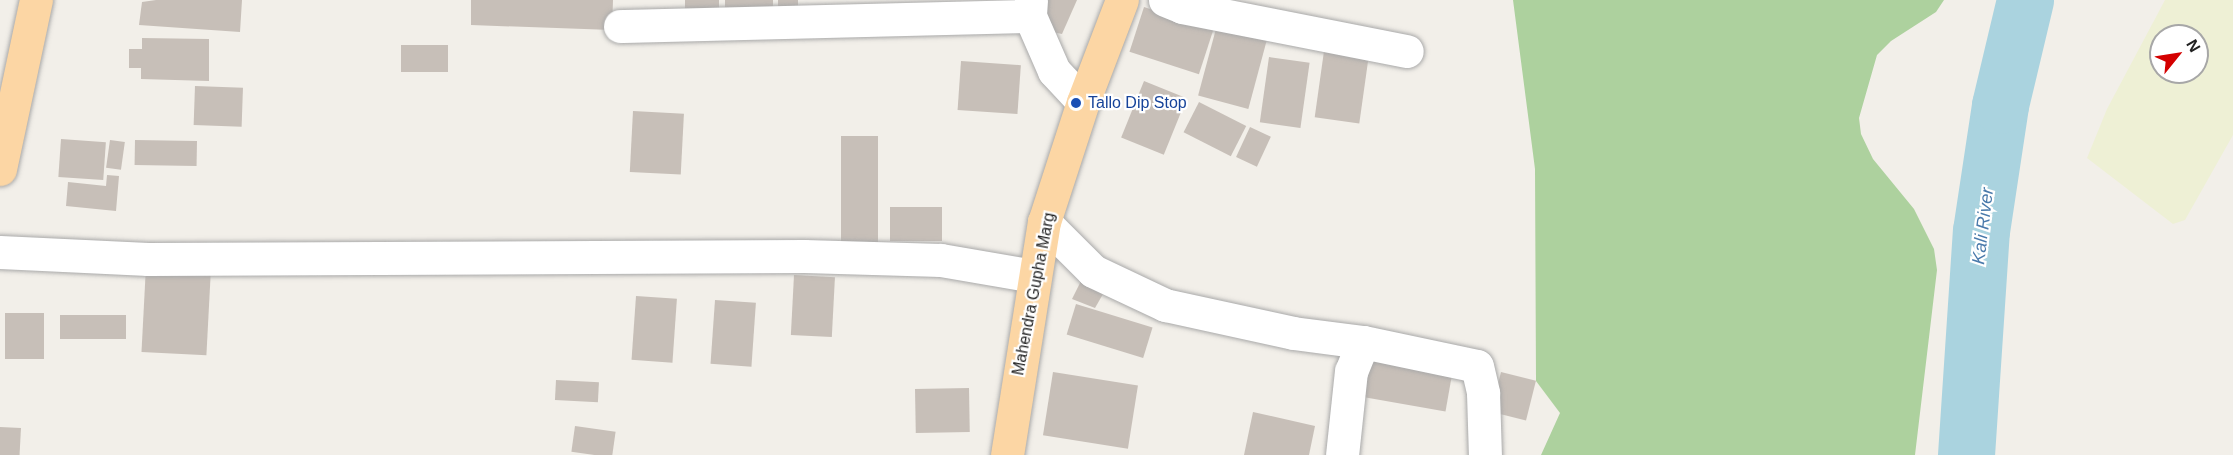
<!DOCTYPE html>
<html>
<head>
<meta charset="utf-8">
<style>
  body { margin:0 }
  #map { position:relative; width:2233px; height:455px; overflow:hidden; background:#f2efe9; font-family:Arial,sans-serif }
  div>[style] { position:absolute }
  [style*='--x'] { left:calc(var(--x)*1px); top:calc(var(--y)*1px); width:calc(var(--w)*1px); rotate:calc(var(--a)*1deg) }
  .farmland>* { inset:0; background:#eef0d5 }
  .forest>* { inset:0; background:#add19e }
  .river>* { height:57px; margin:-28.5px; padding:0 28.5px; transform-origin:28.5px; border-radius:28.5px; background:#aad3df }
  .building>* { inset:0; background:#c7bfb8; transform-origin:0 0 }
  .roads { filter:drop-shadow(0 0 2px #a9a9a9) drop-shadow(0 0 2px #a9a9a9) }
  .minor>* { height:33px; margin:-16.5px; padding:0 16.5px; transform-origin:16.5px; border-radius:16.5px; background:#fff }
  .major>* { height:33px; margin:-16.5px; padding:0 16.5px; transform-origin:16.5px; border-radius:16.5px; background:#fcd6a4 }
  .dots>* { width:16px; height:16px; translate:-50% -50%; box-sizing:border-box; border:3px solid #fff; border-radius:50% }
  span { translate:-50% -50%; white-space:nowrap; text-align:center; line-height:1.15; -webkit-text-stroke:4.5px #fff; paint-order:stroke }
  .transit-label { font-size:16px; color:#164399 }
  .left { translate:0 -50%; text-align:left }
  .street-label { font-size:16px; color:#222 }
  .water-label { font-size:18px; color:#4a7aab; font-style:italic }
  .north { position:absolute; left:2149px; top:24px; width:60px; height:60px; box-sizing:border-box; background:#fff; border:2px solid #a7a7a7; border-radius:50%; rotate:60deg; font-size:16px; font-weight:700; line-height:24px; text-align:center; color:#222 }
  .north::after { content:''; display:block; margin:auto; width:21px; height:27px; background:#d40000; clip-path:polygon(50% 0,100% 100%,50% 72%,0 100%) }
</style>
</head>
<body>
<div id="map">
  <div class="farmland">
    <div style="clip-path:polygon(evenodd,2165px 0,2233px 0,2233px 135px,2185px 220px,2173px 224px,2087px 158px,2107px 109px,2165px 0,2161px 36px,2197px 36px,2197px 72px,2161px 72px,2161px 36px)"></div>
  </div>
  <div class="forest">
    <div style="clip-path:polygon(1513px 0,1944px 0,1936px 12px,1891px 41px,1877px 55px,1859px 118px,1861px 134px,1873px 159px,1914px 209px,1934px 249px,1937px 270px,1915px 455px,1541px 455px,1560px 413px,1536px 381px,1535px 169px)"></div>
  </div>
  <div class="river">
    <div style="--x:1966;--y:455;--w:225;--a:-86.2"></div>
    <div style="--x:1981;--y:231;--w:127;--a:-81.4"></div>
    <div style="--x:2000;--y:105;--w:108;--a:-76.6"></div>
  </div>
  <div class="building">
    <div style="clip-path:polygon(156px 0,242px 0,240px 32px,139px 25px,142px 2px)"></div>
    <div style="clip-path:polygon(471px 0,613px 0,612px 30px,471px 25px)"></div>
    <div style="left:685px;top:0;width:34px;height:9px"></div>
    <div style="left:725px;top:0;width:48px;height:10px"></div>
    <div style="left:778px;top:0;width:20px;height:10px"></div>
    <div style="clip-path:polygon(1044px 0,1077px 0,1062px 34px,1043px 30px)"></div>
    <div style="left:1144px;top:7px;width:73px;height:47px;rotate:18deg"></div>
    <div style="left:1217px;top:25px;width:52px;height:73px;rotate:15deg"></div>
    <div style="clip-path:polygon(142px 38px,209px 39px,209px 81px,141px 79px,141px 68px,129px 68px,129px 49px,142px 49px)"></div>
    <div style="left:1325px;top:44px;width:45px;height:74px;rotate:8deg"></div>
    <div style="left:401px;top:45px;width:47px;height:27px"></div>
    <div style="left:1269px;top:57px;width:41px;height:66px;rotate:8deg"></div>
    <div style="left:961px;top:61px;width:60px;height:49px;rotate:4deg"></div>
    <div style="left:1144px;top:81px;width:46px;height:61px;rotate:22deg"></div>
    <div style="left:195px;top:86px;width:48px;height:39px;rotate:2deg"></div>
    <div style="left:1199px;top:102px;width:53px;height:34px;rotate:27deg"></div>
    <div style="left:633px;top:111px;width:51px;height:61px;rotate:3deg"></div>
    <div style="left:1250px;top:127px;width:23px;height:33px;rotate:25deg"></div>
    <div style="left:841px;top:136px;width:37px;height:107px"></div>
    <div style="left:61px;top:139px;width:45px;height:38px;rotate:4deg"></div>
    <div style="left:110px;top:140px;width:15px;height:28px;rotate:8deg"></div>
    <div style="left:135px;top:140px;width:62px;height:25px;rotate:1deg"></div>
    <div style="clip-path:polygon(107px 175px,119px 176px,116px 211px,66px 206px,68px 182px,106px 186px)"></div>
    <div style="left:890px;top:207px;width:52px;height:34px"></div>
    <div style="left:146px;top:266px;width:65px;height:86px;rotate:3deg"></div>
    <div style="left:794px;top:275px;width:41px;height:60px;rotate:3deg"></div>
    <div style="clip-path:polygon(1084px 275px,1107px 287px,1095px 308px,1072px 299px)"></div>
    <div style="left:636px;top:296px;width:41px;height:64px;rotate:4deg"></div>
    <div style="left:715px;top:300px;width:41px;height:64px;rotate:4deg"></div>
    <div style="left:1076px;top:304px;width:80px;height:32px;rotate:17deg"></div>
    <div style="left:5px;top:313px;width:39px;height:46px"></div>
    <div style="left:60px;top:315px;width:66px;height:24px"></div>
    <div style="left:1367px;top:350px;width:88px;height:47px;rotate:10deg"></div>
    <div style="left:1053px;top:372px;width:86px;height:64px;rotate:9deg"></div>
    <div style="left:1501px;top:372px;width:36px;height:41px;rotate:14deg"></div>
    <div style="left:556px;top:380px;width:43px;height:20px;rotate:3deg"></div>
    <div style="left:969px;top:388px;width:44px;height:54px;rotate:89deg"></div>
    <div style="clip-path:polygon(1253px 412px,1315px 426px,1309px 455px,1244px 455px)"></div>
    <div style="left:575px;top:426px;width:41px;height:26px;rotate:8deg"></div>
    <div style="left:0;top:427px;width:21px;height:28px;rotate:3deg"></div>
  </div>
  <div class="roads">
    <div class="minor">
      <div style="--x:1031;--y:0;--w:16;--a:94"></div>
      <div style="--x:1030;--y:16;--w:60;--a:66.4"></div>
      <div style="--x:1054;--y:71;--w:42;--a:46.9"></div>
      <div style="--x:1165;--y:0;--w:18;--a:22"></div>
      <div style="--x:1182;--y:7;--w:229;--a:11.1"></div>
      <div style="--x:620;--y:26;--w:410;--a:-1.4"></div>
      <div style="--x:1044;--y:222;--w:69;--a:45"></div>
      <div style="--x:1093;--y:271;--w:80;--a:25.3"></div>
      <div style="--x:1165;--y:305;--w:131;--a:12.3"></div>
      <div style="--x:1293;--y:333;--w:71;--a:7.3"></div>
      <div style="--x:1363;--y:342;--w:31;--a:112"></div>
      <div style="--x:1351;--y:371;--w:84;--a:96.1"></div>
      <div style="--x:0;--y:252;--w:148;--a:2.7"></div>
      <div style="--x:148;--y:259;--w:656;--a:-0.26"></div>
      <div style="--x:804;--y:256;--w:137;--a:1.7"></div>
      <div style="--x:941;--y:260;--w:94;--a:9.8"></div>
      <div style="--x:1363;--y:342;--w:116;--a:11.9"></div>
      <div style="--x:1477;--y:366;--w:28;--a:77"></div>
      <div style="--x:1483;--y:393;--w:62;--a:88.2"></div>
    </div>
    <div class="major">
      <div style="--x:0;--y:169;--w:173;--a:-78"></div>
      <div style="--x:1007;--y:455;--w:236;--a:-81"></div>
      <div style="--x:1044;--y:222;--w:126;--a:-72"></div>
      <div style="--x:1083;--y:102;--w:109;--a:-69.1"></div>
    </div>
  </div>
  <div class="dots">
    <div style="left:1076px;top:103px;background:#1a4fb4"></div>
  </div>
  <div class="transit-label">
    <span class="left" style="left:1088px;top:103px">Tallo Dip Stop</span>
  </div>
  <div class="street-label">
    <span style="left:1034px;top:294px;rotate:-79deg">Mahendra Gupha Marg</span>
  </div>
  <div class="water-label">
    <span style="left:1983px;top:226px;rotate:-83deg">Kali River</span>
  </div>
  <div class="north">N</div>
</div>
</body>
</html>
